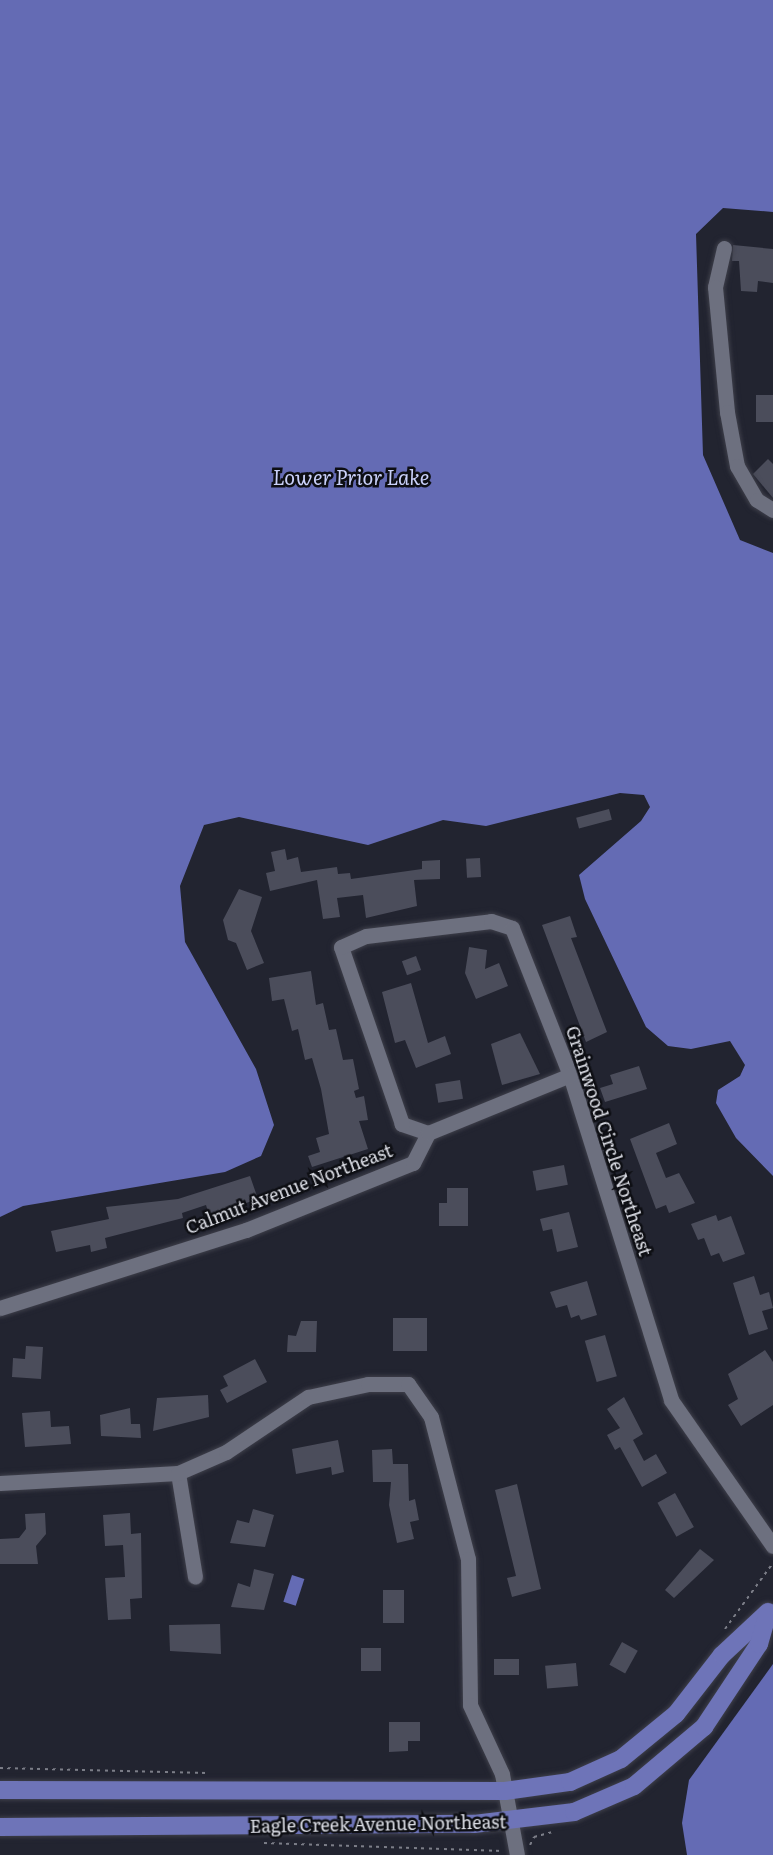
<!DOCTYPE html>
<html>
<head>
<meta charset="utf-8">
<style>
  body { margin:0 }
  #map { position:relative; width:773px; height:1855px; overflow:hidden; background:#222430; font-family:Literata,serif }
  div>[style] { position:absolute }
  [style*='--x'] { left:calc(var(--x)*1px); top:calc(var(--y)*1px); width:calc(var(--w)*1px); rotate:calc(var(--a)*1deg) }
  .water>* { inset:0; background:#646bb4; transform-origin:0 0 }
  .building>* { inset:0; background:#4b4d5b; transform-origin:0 0 }
  .path>* { height:2px; margin-top:-1px; transform-origin:0; background:repeating-linear-gradient(90deg,#7c7e88 0 3px,transparent 0 7.5px) }
  .roads { filter:drop-shadow(0 0 2px #3e3f4a) drop-shadow(0 0 2px #3e3f4a) }
  .minor>* { height:15px; margin:-7.5px; padding:0 7.5px; transform-origin:7.5px; border-radius:7.5px; background:#6d707f }
  .major>* { height:18px; margin:-9px; padding:0 9px; transform-origin:9px; border-radius:9px; background:#6e74b8 }
  span { translate:-50% -50%; white-space:nowrap; text-align:center; line-height:1.15; -webkit-text-stroke:5px #0d0e13; paint-order:stroke }
  .street-label { font-size:18px; color:#dddfe7 }
  .water-label { font-size:20px; color:#cad1fa; font-style:italic }
</style>
</head>
<body>
<div id="map">
  <div class="water">
    <div style="clip-path:polygon(0 0,773px 0,773px 212px,723px 208px,696px 234px,703px 455px,740px 540px,773px 553px,773px 1176px,736px 1138px,716px 1103px,718px 1090px,740px 1076px,745px 1065px,730px 1041px,691px 1049px,668px 1046px,646px 1027px,585px 899px,579px 875px,641px 821px,650px 807px,644px 795px,620px 793px,486px 826px,443px 820px,368px 845px,239px 817px,204px 825px,180px 886px,185px 942px,256px 1069px,274px 1125px,261px 1156px,225px 1172px,23px 1206px,0 1217px)"></div>
    <div style="left:292px;top:1575px;width:13px;height:28px;rotate:18deg"></div>
    <div style="clip-path:polygon(773px 1664px,773px 1855px,687px 1855px,682px 1823px,689px 1780px)"></div>
  </div>
  <div class="building">
    <div style="clip-path:polygon(733px 245px,773px 249px,773px 283px,758px 281px,757px 292px,741px 291px,739px 261px,732px 261px)"></div>
    <div style="left:773px;top:395px;width:27px;height:17px;rotate:90deg"></div>
    <div style="clip-path:polygon(768px 459px,773px 464px,773px 498px,753px 474px)"></div>
    <div style="left:609px;top:809px;width:11px;height:34px;rotate:75deg"></div>
    <div style="clip-path:polygon(285px 849px,287px 860px,298px 857px,301px 872px,337px 867px,338px 874px,350px 873px,351px 879px,422px 869px,422px 861px,440px 860px,440px 879px,414px 880px,417px 906px,366px 918px,363px 895px,337px 898px,340px 917px,323px 919px,317px 880px,270px 891px,266px 873px,275px 871px,271px 852px)"></div>
    <div style="left:480px;top:858px;width:19px;height:14px;rotate:87deg"></div>
    <div style="clip-path:polygon(239px 889px,262px 897px,251px 931px,264px 963px,247px 970px,236px 943px,228px 940px,223px 920px)"></div>
    <div style="clip-path:polygon(570px 916px,577px 937px,571px 938px,607px 1032px,586px 1042px,542px 925px)"></div>
    <div style="clip-path:polygon(469px 947px,487px 950px,485px 969px,499px 963px,508px 986px,476px 999px,465px 973px)"></div>
    <div style="left:416px;top:956px;width:15px;height:15px;rotate:70deg"></div>
    <div style="clip-path:polygon(311px 971px,316px 1005px,323px 1003px,329px 1030px,336px 1029px,343px 1060px,353px 1059px,359px 1089px,354px 1091px,356px 1098px,364px 1096px,368px 1120px,359px 1121px,368px 1149px,312px 1167px,308px 1156px,320px 1152px,316px 1138px,329px 1134px,321px 1089px,312px 1058px,305px 1060px,298px 1029px,292px 1031px,284px 999px,272px 1001px,269px 978px)"></div>
    <div style="clip-path:polygon(411px 983px,428px 1043px,445px 1036px,451px 1054px,416px 1068px,405px 1040px,395px 1043px,382px 992px)"></div>
    <div style="clip-path:polygon(520px 1033px,540px 1074px,502px 1085px,491px 1044px)"></div>
    <div style="clip-path:polygon(639px 1066px,647px 1089px,605px 1102px,600px 1088px,613px 1084px,610px 1075px)"></div>
    <div style="left:460px;top:1080px;width:19px;height:25px;rotate:81deg"></div>
    <div style="clip-path:polygon(669px 1123px,677px 1144px,656px 1153px,666px 1178px,679px 1173px,695px 1203px,669px 1213px,666px 1205px,656px 1209px,630px 1139px)"></div>
    <div style="left:564px;top:1165px;width:20px;height:32px;rotate:79deg"></div>
    <div style="clip-path:polygon(250px 1176px,258px 1199px,209px 1215px,206px 1205px,182px 1213px,183px 1218px,105px 1238px,107px 1248px,91px 1252px,90px 1245px,56px 1252px,51px 1231px,109px 1219px,106px 1207px,178px 1199px)"></div>
    <div style="clip-path:polygon(447px 1188px,468px 1188px,468px 1226px,439px 1226px,439px 1203px,447px 1203px)"></div>
    <div style="clip-path:polygon(569px 1212px,578px 1247px,557px 1252px,552px 1229px,543px 1231px,540px 1219px)"></div>
    <div style="clip-path:polygon(716px 1215px,718px 1221px,731px 1216px,745px 1254px,723px 1262px,719px 1253px,711px 1256px,704px 1238px,698px 1240px,691px 1224px)"></div>
    <div style="clip-path:polygon(754px 1276px,760px 1295px,769px 1292px,773px 1308px,762px 1311px,768px 1329px,749px 1335px,733px 1283px)"></div>
    <div style="clip-path:polygon(587px 1281px,597px 1315px,581px 1320px,579px 1315px,571px 1318px,567px 1305px,556px 1308px,550px 1292px)"></div>
    <div style="left:393px;top:1318px;width:34px;height:33px"></div>
    <div style="clip-path:polygon(301px 1321px,317px 1321px,316px 1352px,287px 1352px,288px 1335px,296px 1336px)"></div>
    <div style="left:605px;top:1335px;width:43px;height:21px;rotate:74deg"></div>
    <div style="clip-path:polygon(26px 1346px,43px 1347px,41px 1379px,12px 1377px,13px 1358px,25px 1359px)"></div>
    <div style="clip-path:polygon(765px 1350px,773px 1362px,773px 1405px,741px 1426px,728px 1405px,738px 1399px,728px 1374px)"></div>
    <div style="clip-path:polygon(255px 1359px,267px 1382px,227px 1403px,220px 1390px,228px 1386px,223px 1376px)"></div>
    <div style="clip-path:polygon(208px 1395px,209px 1417px,153px 1431px,157px 1398px)"></div>
    <div style="clip-path:polygon(624px 1397px,643px 1434px,633px 1440px,644px 1461px,656px 1454px,667px 1473px,642px 1487px,620px 1447px,615px 1450px,607px 1435px,620px 1428px,607px 1409px)"></div>
    <div style="clip-path:polygon(130px 1408px,131px 1424px,140px 1424px,141px 1438px,101px 1436px,100px 1415px)"></div>
    <div style="clip-path:polygon(50px 1411px,51px 1427px,69px 1426px,71px 1444px,25px 1447px,22px 1413px)"></div>
    <div style="clip-path:polygon(338px 1440px,344px 1472px,332px 1475px,331px 1467px,296px 1474px,292px 1449px)"></div>
    <div style="clip-path:polygon(392px 1449px,393px 1464px,408px 1464px,409px 1501px,415px 1499px,419px 1520px,410px 1522px,414px 1539px,397px 1543px,389px 1505px,391px 1482px,373px 1482px,372px 1450px)"></div>
    <div style="clip-path:polygon(517px 1484px,541px 1589px,512px 1597px,507px 1578px,516px 1576px,495px 1490px)"></div>
    <div style="left:675px;top:1493px;width:39px;height:20px;rotate:61deg"></div>
    <div style="clip-path:polygon(253px 1509px,274px 1515px,265px 1547px,230px 1543px,237px 1520px,249px 1523px)"></div>
    <div style="clip-path:polygon(45px 1513px,46px 1534px,36px 1546px,38px 1564px,0 1564px,0 1539px,19px 1538px,26px 1529px,25px 1514px)"></div>
    <div style="clip-path:polygon(130px 1513px,131px 1534px,141px 1533px,142px 1598px,130px 1599px,131px 1619px,108px 1620px,105px 1578px,125px 1577px,123px 1545px,105px 1546px,103px 1515px)"></div>
    <div style="clip-path:polygon(700px 1549px,714px 1560px,674px 1598px,665px 1590px)"></div>
    <div style="clip-path:polygon(254px 1569px,274px 1574px,264px 1610px,231px 1607px,238px 1583px,250px 1587px)"></div>
    <div style="left:404px;top:1590px;width:33px;height:21px;rotate:90deg"></div>
    <div style="clip-path:polygon(220px 1624px,221px 1654px,170px 1651px,169px 1625px)"></div>
    <div style="left:622px;top:1642px;width:18px;height:26px;rotate:29deg"></div>
    <div style="left:361px;top:1648px;width:20px;height:23px"></div>
    <div style="left:494px;top:1659px;width:25px;height:16px"></div>
    <div style="left:576px;top:1663px;width:23px;height:31px;rotate:85deg"></div>
    <div style="clip-path:polygon(389px 1722px,420px 1722px,420px 1741px,408px 1741px,408px 1751px,389px 1752px)"></div>
  </div>
  <div class="path">
    <div style="--x:725;--y:1629;--w:82;--a:-54"></div>
    <div style="--x:0;--y:1768;--w:207;--a:1.4"></div>
    <div style="--x:264;--y:1843;--w:239;--a:1.9"></div>
    <div style="--x:530;--y:1845;--w:9;--a:-63"></div>
    <div style="--x:534;--y:1837;--w:20;--a:-15"></div>
  </div>
  <div class="roads">
    <div class="minor">
      <div style="--x:724;--y:248;--w:40;--a:103"></div>
      <div style="--x:715;--y:287;--w:126;--a:84.5"></div>
      <div style="--x:727;--y:412;--w:55;--a:79.5"></div>
      <div style="--x:737;--y:466;--w:39;--a:60"></div>
      <div style="--x:757;--y:500;--w:19;--a:32"></div>
      <div style="--x:428;--y:1133;--w:28;--a:-161"></div>
      <div style="--x:402;--y:1124;--w:187;--a:-109"></div>
      <div style="--x:341;--y:947;--w:27;--a:-24"></div>
      <div style="--x:366;--y:936;--w:126;--a:-6.8"></div>
      <div style="--x:491;--y:921;--w:22;--a:18"></div>
      <div style="--x:512;--y:928;--w:158;--a:68.5"></div>
      <div style="--x:570;--y:1075;--w:340;--a:72.7"></div>
      <div style="--x:671;--y:1400;--w:178;--a:55.1"></div>
      <div style="--x:0;--y:1308;--w:258;--a:-17.6"></div>
      <div style="--x:246;--y:1230;--w:180;--a:-21.9"></div>
      <div style="--x:413;--y:1163;--w:34;--a:-63"></div>
      <div style="--x:428;--y:1133;--w:153;--a:-22.2"></div>
      <div style="--x:178;--y:1473;--w:105;--a:80.7"></div>
      <div style="--x:0;--y:1483;--w:178;--a:-3.2"></div>
      <div style="--x:178;--y:1473;--w:52;--a:-23.6"></div>
      <div style="--x:226;--y:1452;--w:99;--a:-33.9"></div>
      <div style="--x:308;--y:1397;--w:61;--a:-12.2"></div>
      <div style="--x:368;--y:1384;--w:40;--a:0"></div>
      <div style="--x:408;--y:1384;--w:40;--a:55.1"></div>
      <div style="--x:431;--y:1417;--w:147;--a:75.4"></div>
      <div style="--x:468;--y:1559;--w:146;--a:89.2"></div>
      <div style="--x:470;--y:1705;--w:76;--a:65.1"></div>
      <div style="--x:502;--y:1774;--w:82;--a:79.5"></div>
    </div>
    <div class="major">
      <div style="--x:0;--y:1790;--w:505;--a:0.11"></div>
      <div style="--x:505;--y:1791;--w:66;--a:-7.9"></div>
      <div style="--x:570;--y:1782;--w:56;--a:-24.3"></div>
      <div style="--x:621;--y:1759;--w:71;--a:-39.3"></div>
      <div style="--x:676;--y:1714;--w:75;--a:-52.1"></div>
      <div style="--x:722;--y:1655;--w:63;--a:-43.1"></div>
      <div style="--x:0;--y:1827;--w:474;--a:-0.4"></div>
      <div style="--x:474;--y:1824;--w:101;--a:-6.8"></div>
      <div style="--x:574;--y:1812;--w:65;--a:-23.4"></div>
      <div style="--x:634;--y:1786;--w:92;--a:-40.1"></div>
      <div style="--x:704;--y:1727;--w:100;--a:-56.5"></div>
      <div style="--x:759;--y:1644;--w:33;--a:-74"></div>
    </div>
  </div>
  <div class="street-label">
    <span style="left:609px;top:1141px;rotate:72deg">Grainwood Circle Northeast</span>
    <span style="left:289px;top:1189px;rotate:-21deg">Calmut Avenue Northeast</span>
    <span style="left:378px;top:1824px;rotate:-1deg">Eagle Creek Avenue Northeast</span>
  </div>
  <div class="water-label">
    <span style="left:351px;top:476px">Lower Prior Lake</span>
  </div>
</div>
</body>
</html>
